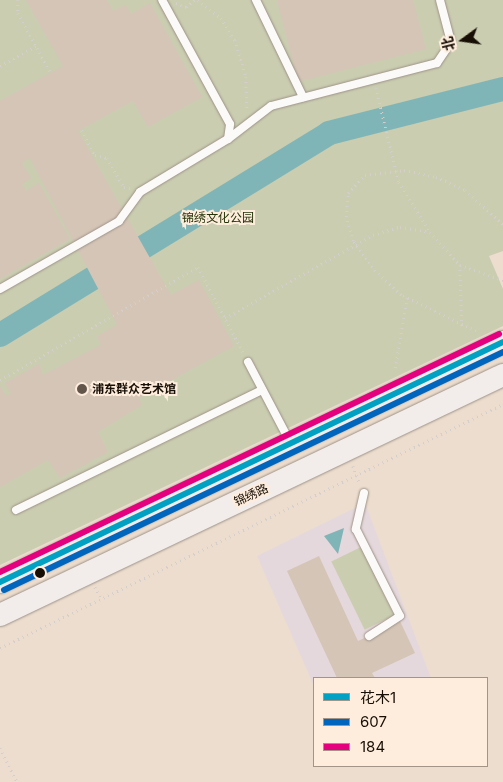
<!DOCTYPE html>
<html>
<head>
<meta charset="utf-8">
<style>
  body { margin:0 }
  #map { position:relative; width:503px; height:782px; overflow:hidden; background:#ecddce; font-family:Inter,"Noto Sans SC",sans-serif }
  div>[style] { position:absolute }
  [style*='--x'] { left:calc(var(--x)*1px); top:calc(var(--y)*1px); width:calc(var(--w)*1px); rotate:calc(var(--a)*1deg) }
  .education>* { inset:0; background:#e5d8dc }
  .green>* { inset:0; background:#cacdb0; transform-origin:0 0 }
  .water>* { inset:0; background:#80b5b7 }
  .river>* { height:24px; margin:-12px; padding:0 12px; transform-origin:12px; border-radius:12px; background:#80b5b7 }
  .building>* { inset:0; background:#d5c5b7 }
  .path>* { height:2.5px; margin-top:-1.25px; transform-origin:0; background:repeating-linear-gradient(90deg,#d4cfcb 0 1px,transparent 0 5px) }
  .roads { filter:drop-shadow(0 0 1px #9d9287) drop-shadow(0 0 1px #9d9287) }
  .service>* { height:8px; margin:-4px; padding:0 4px; transform-origin:4px; border-radius:4px; background:#fcfaf8 }
  .secondary>* { height:22px; margin:-11px; padding:0 11px; transform-origin:11px; border-radius:11px; background:#f2edea }
  .bus-1>* { height:6px; margin:-3px; padding:0 3px; transform-origin:3px; border-radius:3px; background:#01a1c4 }
  .bus-2>* { height:6px; margin:-3px; padding:0 3px; transform-origin:3px; border-radius:3px; background:#0065bd }
  .bus-3>* { height:6px; margin:-3px; padding:0 3px; transform-origin:3px; border-radius:3px; background:#e5007d }
  .dots>* { width:14px; height:14px; translate:-50% -50%; box-sizing:border-box; border:2px solid #feeddc; border-radius:50% }
  span { translate:-50% -50%; white-space:nowrap; text-align:center; line-height:1.15; -webkit-text-stroke:4px #feeddc; paint-order:stroke }
  .park-label { font-size:12px; color:#233208 }
  .poi-label { font-size:12px; color:#170e05; font-weight:700 }
  .left { translate:0 -50%; text-align:left }
  .street-label { font-size:12px; color:#170e05 }
  .legend { position:absolute; left:313px; top:677px; width:175px; height:90px; box-sizing:border-box; background:#feeddc; border:1px solid #a29486; margin:0; padding:6px 9px; list-style:none; font-size:15px; color:#170e05 }
  .legend li { display:flex; align-items:center; gap:10px; height:25px }
  .legend b { width:25px; border:1px solid #a29486 }
  .north { position:absolute; left:438px; top:15px; width:50px; height:50px; -webkit-text-stroke:4px #feeddc; paint-order:stroke; rotate:256deg; font-size:14px; font-weight:700; line-height:20px; text-align:center; color:#170e05 }
  .north::after { content:''; display:block; margin:auto; width:18px; height:22px; background:#170e05; clip-path:polygon(50% 0,100% 100%,50% 72%,0 100%) }
</style>
</head>
<body>
<div id="map">
  <div class="education">
    <div style="clip-path:polygon(365px 503px,431px 678px,314px 678px,314px 686px,257px 556px)"></div>
  </div>
  <div class="green">
    <div style="clip-path:polygon(0 0,503px 0,503px 251px,489px 256px,503px 289px,503px 326px,0 565px)"></div>
    <div style="left:361px;top:547px;width:76px;height:33px;rotate:64deg"></div>
  </div>
  <div class="water">
    <div style="clip-path:polygon(344px 528px,338px 554px,324px 536px)"></div>
  </div>
  <div class="river">
    <div style="--x:0;--y:335;--w:386;--a:-31.5"></div>
    <div style="--x:329;--y:133;--w:179;--a:-14.2"></div>
  </div>
  <div class="building">
    <div style="clip-path:polygon(26px 0,107px 0,113px 11px,126px 5px,131px 14px,150px 3px,202px 97px,148px 127px,133px 101px,78px 131px,171px 295px,199px 280px,234px 346px,139px 398px,142px 405px,98px 432px,108px 452px,60px 478px,48px 460px,0 487px,0 386px,6px 396px,11px 394px,5px 383px,39px 364px,43px 375px,101px 345px,97px 336px,117px 325px,30px 158px,22px 163px,31px 178px,22px 184px,26px 191px,39px 183px,70px 239px,0 279px,0 101px,63px 66px)"></div>
    <div style="clip-path:polygon(277px 0,413px 0,426px 49px,298px 82px)"></div>
    <div style="clip-path:polygon(319px 556px,358px 641px,400px 621px,415px 653px,372px 673px,375px 678px,337px 678px,287px 571px)"></div>
  </div>
  <div class="path">
    <div style="--x:18;--y:0;--w:13;--a:90"></div>
    <div style="--x:18;--y:13;--w:68;--a:61.2"></div>
    <div style="--x:198;--y:0;--w:29;--a:38"></div>
    <div style="--x:221;--y:18;--w:26;--a:58"></div>
    <div style="--x:235;--y:40;--w:39;--a:73"></div>
    <div style="--x:246;--y:77;--w:34;--a:88"></div>
    <div style="--x:176;--y:3;--w:11;--a:22"></div>
    <div style="--x:186;--y:7;--w:11;--a:-41"></div>
    <div style="--x:0;--y:66;--w:41;--a:-29.1"></div>
    <div style="--x:376;--y:88;--w:97;--a:76.3"></div>
    <div style="--x:399;--y:182;--w:59;--a:58.2"></div>
    <div style="--x:430;--y:232;--w:45;--a:47.7"></div>
    <div style="--x:460;--y:265;--w:46;--a:19.2"></div>
    <div style="--x:82;--y:130;--w:28;--a:63"></div>
    <div style="--x:95;--y:155;--w:12;--a:14"></div>
    <div style="--x:107;--y:158;--w:34;--a:60"></div>
    <div style="--x:124;--y:187;--w:8;--a:14"></div>
    <div style="--x:460;--y:265;--w:61;--a:88.1"></div>
    <div style="--x:225;--y:318;--w:170;--a:-29.3"></div>
    <div style="--x:373;--y:235;--w:28;--a:-17"></div>
    <div style="--x:400;--y:227;--w:30;--a:9"></div>
    <div style="--x:476;--y:331;--w:83;--a:-154.4"></div>
    <div style="--x:401;--y:295;--w:35;--a:-137"></div>
    <div style="--x:375;--y:271;--w:37;--a:-126"></div>
    <div style="--x:353;--y:241;--w:25;--a:-106"></div>
    <div style="--x:346;--y:217;--w:24;--a:-85"></div>
    <div style="--x:348;--y:193;--w:25;--a:-47"></div>
    <div style="--x:365;--y:175;--w:39;--a:-7"></div>
    <div style="--x:404;--y:170;--w:33;--a:12"></div>
    <div style="--x:436;--y:177;--w:32;--a:24"></div>
    <div style="--x:465;--y:190;--w:51;--a:41.8"></div>
    <div style="--x:395;--y:368;--w:71;--a:-80.3"></div>
    <div style="--x:0;--y:380;--w:228;--a:-29.7"></div>
    <div style="--x:198;--y:267;--w:98;--a:62.1"></div>
    <div style="--x:353;--y:466;--w:19;--a:69"></div>
    <div style="--x:95;--y:587;--w:14;--a:60"></div>
    <div style="--x:0;--y:648;--w:559;--a:-25.88"></div>
    <div style="--x:0;--y:748;--w:38;--a:63"></div>
  </div>
  <div class="roads">
    <div class="service">
      <div style="--x:256;--y:0;--w:108;--a:64.1"></div>
      <div style="--x:228;--y:139;--w:54;--a:-37.5"></div>
      <div style="--x:271;--y:106;--w:171;--a:-14.5"></div>
      <div style="--x:437;--y:63;--w:25;--a:-56"></div>
      <div style="--x:451;--y:42;--w:43;--a:-104.7"></div>
      <div style="--x:0;--y:289;--w:137;--a:-29.7"></div>
      <div style="--x:119;--y:221;--w:36;--a:-54"></div>
      <div style="--x:140;--y:192;--w:103;--a:-31.1"></div>
      <div style="--x:228;--y:139;--w:15;--a:-82"></div>
      <div style="--x:230;--y:124;--w:141;--a:-118.7"></div>
      <div style="--x:248;--y:362;--w:90;--a:62.3"></div>
      <div style="--x:364;--y:493;--w:37;--a:103"></div>
      <div style="--x:356;--y:529;--w:97;--a:63.2"></div>
      <div style="--x:400;--y:616;--w:37;--a:147"></div>
      <div style="--x:16;--y:510;--w:274;--a:-26"></div>
    </div>
    <div class="secondary">
      <div style="--x:0;--y:582;--w:557;--a:-25.51"></div>
      <div style="--x:0;--y:615;--w:557;--a:-25.51"></div>
    </div>
  </div>
  <div class="bus-1">
    <div style="--x:0;--y:582;--w:557;--a:-25.51"></div>
  </div>
  <div class="bus-2">
    <div style="--x:4;--y:590;--w:553;--a:-25.5"></div>
  </div>
  <div class="bus-3">
    <div style="--x:0;--y:572;--w:553;--a:-25.5"></div>
  </div>
  <div class="dots">
    <div style="left:82px;top:389px;background:#62564b"></div>
    <div style="left:40px;top:573px;background:#170e05"></div>
  </div>
  <div class="park-label">
    <span style="left:218px;top:218px">锦绣文化公园</span>
  </div>
  <div class="poi-label">
    <span class="left" style="left:92px;top:389px">浦东群众艺术馆</span>
  </div>
  <div class="street-label">
    <span style="left:251px;top:495px;rotate:-25deg">锦绣路</span>
  </div>
  <ul class="legend">
  <li><b style="height:6px;background:#01a1c4"></b>花木1</li>
  <li><b style="height:6px;background:#0065bd"></b>607</li>
  <li><b style="height:6px;background:#e5007d"></b>184</li>
  </ul>
  <div class="north">北</div>
</div>
</body>
</html>
